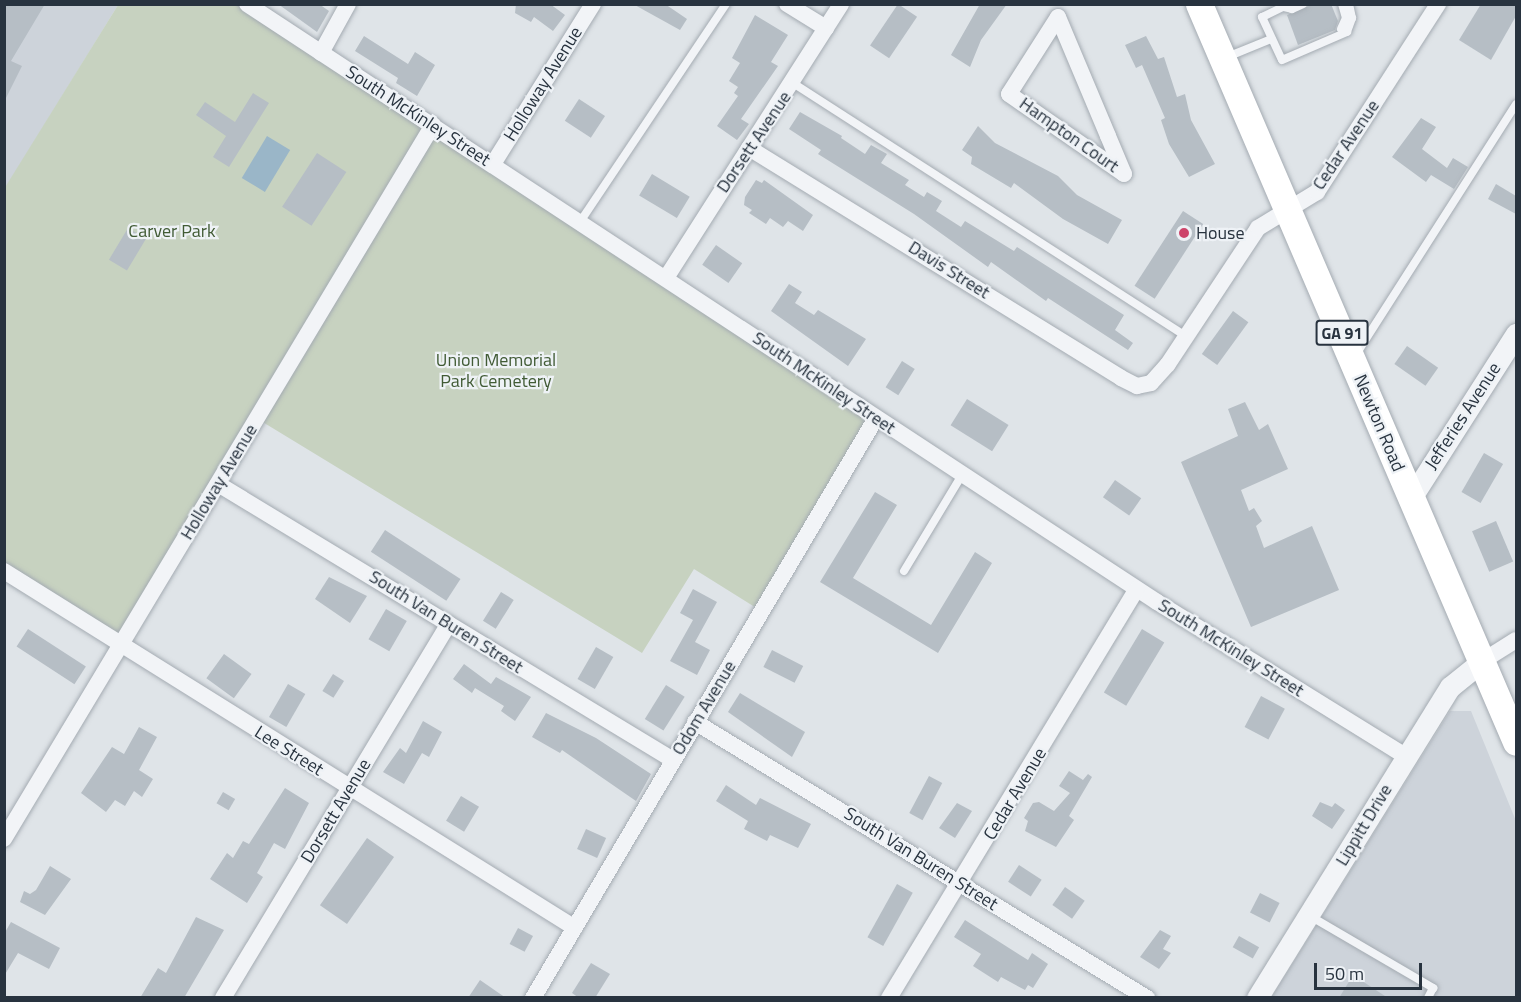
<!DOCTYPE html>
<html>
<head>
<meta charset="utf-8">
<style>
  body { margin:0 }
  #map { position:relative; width:1521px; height:1002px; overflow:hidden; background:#dfe4e8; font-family:"Titillium Web",sans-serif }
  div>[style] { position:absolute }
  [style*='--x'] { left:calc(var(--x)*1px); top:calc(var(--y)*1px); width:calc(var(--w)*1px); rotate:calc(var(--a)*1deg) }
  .built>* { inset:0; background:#cdd3da }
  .green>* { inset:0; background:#c7d2c0 }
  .water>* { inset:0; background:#9ab6c8; transform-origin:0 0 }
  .building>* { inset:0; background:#b6bec5; transform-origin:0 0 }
  .roads { filter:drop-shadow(0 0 2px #a4abb2) drop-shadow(0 0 2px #a4abb2) }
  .service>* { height:8px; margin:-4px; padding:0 4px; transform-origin:4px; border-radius:4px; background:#f2f4f7 }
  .minor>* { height:16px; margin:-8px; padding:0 8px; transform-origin:8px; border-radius:8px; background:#f2f4f7 }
  .tertiary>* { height:21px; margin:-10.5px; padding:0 10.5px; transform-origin:10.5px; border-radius:10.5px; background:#f2f4f7 }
  .primary>* { height:27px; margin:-13.5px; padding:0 13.5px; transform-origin:13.5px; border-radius:13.5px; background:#fff }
  .dots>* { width:16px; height:16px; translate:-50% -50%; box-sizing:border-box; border:3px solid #eef2f6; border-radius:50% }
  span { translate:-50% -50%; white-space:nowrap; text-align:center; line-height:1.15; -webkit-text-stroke:4.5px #eef2f6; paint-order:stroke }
  .shield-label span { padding:2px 4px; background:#eef2f6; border:2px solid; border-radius:4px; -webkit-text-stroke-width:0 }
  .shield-label { font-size:16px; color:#28333f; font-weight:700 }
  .street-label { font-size:18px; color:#28333f }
  .park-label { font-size:18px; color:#415b35 }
  .poi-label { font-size:18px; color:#28333f }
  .left { translate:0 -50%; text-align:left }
  .frame { position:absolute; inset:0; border:6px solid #28333f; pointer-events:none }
  .scale { position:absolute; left:1314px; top:963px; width:108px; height:27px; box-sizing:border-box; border:3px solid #28333f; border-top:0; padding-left:8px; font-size:18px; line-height:21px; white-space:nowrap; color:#28333f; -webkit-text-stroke:4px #eef2f6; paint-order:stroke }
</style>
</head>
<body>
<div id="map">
  <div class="built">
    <div style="clip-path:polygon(5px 5px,118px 5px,5px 189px)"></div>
    <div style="clip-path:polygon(1450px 711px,1471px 711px,1516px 821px,1516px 997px,1271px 998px)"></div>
  </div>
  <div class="green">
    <div style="clip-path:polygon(118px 5px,238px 5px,426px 127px,119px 636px,5px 565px,4px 189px)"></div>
    <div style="clip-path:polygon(436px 132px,871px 420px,758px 609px,694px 569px,642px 653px,261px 421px)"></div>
  </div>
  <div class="water">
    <div style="left:267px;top:136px;width:27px;height:49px;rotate:31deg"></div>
  </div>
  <div class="building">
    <div style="clip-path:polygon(4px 4px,45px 4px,11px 61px,22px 66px,4px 102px)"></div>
    <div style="clip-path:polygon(278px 4px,319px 4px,329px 11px,317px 32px)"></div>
    <div style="clip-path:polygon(516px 4px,550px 4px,565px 15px,553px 31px,534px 17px,531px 22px,515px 13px)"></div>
    <div style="clip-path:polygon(633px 4px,665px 4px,687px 19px,680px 30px)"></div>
    <div style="left:898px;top:4px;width:23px;height:50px;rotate:34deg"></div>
    <div style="clip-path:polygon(980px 4px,1007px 4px,981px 40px,970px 67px,951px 55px)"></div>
    <div style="clip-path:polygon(1314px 4px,1331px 4px,1338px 21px,1335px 30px,1298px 45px,1287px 15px)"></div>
    <div style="clip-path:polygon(1481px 4px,1516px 4px,1516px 16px,1491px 60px,1459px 40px)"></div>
    <div style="clip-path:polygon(755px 15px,788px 35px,771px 62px,778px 66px,741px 119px,749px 124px,737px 140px,717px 126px,738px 96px,734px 93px,738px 87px,729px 81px,740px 63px,732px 58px)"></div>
    <div style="clip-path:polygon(364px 36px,408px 64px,415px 52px,435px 65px,417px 96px,396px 83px,398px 78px,355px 51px)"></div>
    <div style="clip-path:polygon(1146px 36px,1158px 59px,1164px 57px,1177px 97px,1185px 94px,1191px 120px,1215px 164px,1189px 177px,1169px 144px,1161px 120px,1165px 118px,1142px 65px,1136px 68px,1125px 45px)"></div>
    <div style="clip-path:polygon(253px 93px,269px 103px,229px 167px,213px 157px,226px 136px,196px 115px,205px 102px,235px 122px)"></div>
    <div style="left:579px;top:99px;width:31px;height:26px;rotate:33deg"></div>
    <div style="clip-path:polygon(800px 112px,842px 136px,841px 138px,865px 154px,871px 145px,887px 154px,881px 163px,909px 180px,905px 185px,924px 197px,927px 192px,942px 201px,936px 211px,961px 227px,965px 221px,1014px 251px,1017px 247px,1124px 315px,1115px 330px,1133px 343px,1128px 350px,1048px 298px,1046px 301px,991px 262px,988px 267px,914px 214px,818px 154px,821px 150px,789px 129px)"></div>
    <div style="clip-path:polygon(1421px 118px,1436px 127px,1422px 149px,1447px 168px,1453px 158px,1468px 167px,1454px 189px,1431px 175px,1426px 182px,1392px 157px)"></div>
    <div style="clip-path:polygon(978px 126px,995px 143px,1058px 176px,1077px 195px,1122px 220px,1108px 244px,1063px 219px,1014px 183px,1011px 188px,971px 164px,972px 157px,962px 150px)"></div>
    <div style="left:317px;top:153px;width:35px;height:64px;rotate:33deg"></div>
    <div style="left:652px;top:174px;width:44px;height:25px;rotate:31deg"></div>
    <div style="clip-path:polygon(756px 180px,762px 183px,764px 180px,813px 215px,803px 231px,788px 221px,783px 227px,770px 218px,766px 224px,749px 213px,752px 210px,744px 205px,745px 197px)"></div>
    <div style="clip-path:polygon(1496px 184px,1516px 196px,1516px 214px,1488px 199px)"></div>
    <div style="left:1183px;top:211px;width:24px;height:89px;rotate:33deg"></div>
    <div style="left:128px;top:228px;width:21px;height:37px;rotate:31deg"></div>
    <div style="left:716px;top:245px;width:32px;height:24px;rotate:35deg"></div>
    <div style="clip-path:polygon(789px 284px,802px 292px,795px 303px,814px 315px,818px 310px,866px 339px,848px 366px,771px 311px)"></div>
    <div style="left:1233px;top:311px;width:19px;height:53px;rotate:36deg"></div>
    <div style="left:1407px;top:346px;width:38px;height:22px;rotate:35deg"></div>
    <div style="left:902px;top:361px;width:15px;height:31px;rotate:32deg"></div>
    <div style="left:967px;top:399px;width:49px;height:31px;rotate:32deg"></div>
    <div style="clip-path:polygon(1245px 402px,1259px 430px,1268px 424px,1288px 469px,1241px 490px,1249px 511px,1254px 508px,1262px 521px,1256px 526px,1264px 548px,1312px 526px,1339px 590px,1251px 627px,1181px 462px,1238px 436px,1228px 409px)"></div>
    <div style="left:1484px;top:453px;width:22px;height:45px;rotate:30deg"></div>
    <div style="left:1115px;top:480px;width:32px;height:21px;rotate:35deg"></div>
    <div style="clip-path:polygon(875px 492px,897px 505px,853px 578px,931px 625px,975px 552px,992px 563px,938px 653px,820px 582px)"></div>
    <div style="left:1496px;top:521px;width:44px;height:26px;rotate:67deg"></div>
    <div style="left:385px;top:530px;width:90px;height:26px;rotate:33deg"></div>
    <div style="clip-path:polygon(329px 577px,367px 596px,350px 623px,315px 599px)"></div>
    <div style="clip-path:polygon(693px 589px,717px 602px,695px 642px,710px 650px,697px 675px,670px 661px,693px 620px,680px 613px)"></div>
    <div style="left:501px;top:592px;width:15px;height:34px;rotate:32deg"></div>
    <div style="left:386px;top:609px;width:24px;height:35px;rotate:30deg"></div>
    <div style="left:28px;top:629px;width:69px;height:21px;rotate:33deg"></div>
    <div style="left:1142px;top:629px;width:26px;height:74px;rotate:31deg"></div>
    <div style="left:596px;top:647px;width:20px;height:37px;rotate:30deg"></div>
    <div style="left:772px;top:650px;width:35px;height:19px;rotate:27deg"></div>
    <div style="left:224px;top:654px;width:34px;height:30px;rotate:36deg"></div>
    <div style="clip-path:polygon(464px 664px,491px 684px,496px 677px,531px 697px,515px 721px,501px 711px,504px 706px,475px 688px,472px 693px,453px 679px)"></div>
    <div style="left:333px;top:674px;width:13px;height:20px;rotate:32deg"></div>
    <div style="left:288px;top:684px;width:20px;height:38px;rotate:30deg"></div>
    <div style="left:666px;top:685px;width:22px;height:40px;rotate:32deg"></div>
    <div style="clip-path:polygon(740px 693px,805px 732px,792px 757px,728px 712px)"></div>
    <div style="left:1261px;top:696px;width:27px;height:35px;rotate:28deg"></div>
    <div style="clip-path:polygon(546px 713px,596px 738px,651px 774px,636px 801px,562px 750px,560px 753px,532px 737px)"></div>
    <div style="clip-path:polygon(423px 721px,442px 732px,429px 757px,422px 753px,404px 784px,383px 772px,400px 748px,406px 753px)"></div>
    <div style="clip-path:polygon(139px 727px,157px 737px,139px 770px,153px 779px,142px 797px,134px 791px,125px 806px,115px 800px,106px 812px,81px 793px,112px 747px,124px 754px)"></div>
    <div style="clip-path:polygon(1069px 771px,1083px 780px,1088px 774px,1092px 777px,1069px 816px,1074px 820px,1056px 847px,1025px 831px,1028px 821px,1024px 818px,1033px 803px,1039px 802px,1054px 811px,1070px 793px,1059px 786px)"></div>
    <div style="left:929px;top:776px;width:15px;height:42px;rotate:28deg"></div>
    <div style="clip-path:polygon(726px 785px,756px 805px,760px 798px,811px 824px,798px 848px,770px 835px,767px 841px,744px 829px,748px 821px,716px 801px)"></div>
    <div style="clip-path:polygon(285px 788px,309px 803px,285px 849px,274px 843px,257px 873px,263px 877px,247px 903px,210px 879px,227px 853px,233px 858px,243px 841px,249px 844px)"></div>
    <div style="left:223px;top:792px;width:14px;height:13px;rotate:30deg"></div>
    <div style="left:461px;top:796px;width:21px;height:29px;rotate:31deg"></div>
    <div style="clip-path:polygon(1320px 802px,1332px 807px,1335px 803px,1345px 810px,1332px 829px,1312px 816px)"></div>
    <div style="clip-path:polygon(957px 803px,972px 811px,955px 838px,939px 828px)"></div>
    <div style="left:586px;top:829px;width:22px;height:22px;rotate:24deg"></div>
    <div style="left:367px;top:838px;width:33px;height:82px;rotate:35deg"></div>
    <div style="left:1019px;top:865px;width:27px;height:20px;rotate:33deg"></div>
    <div style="clip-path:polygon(50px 866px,71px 879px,45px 915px,20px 902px,24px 891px,30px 894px,36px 890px)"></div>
    <div style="left:897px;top:884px;width:18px;height:61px;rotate:29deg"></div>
    <div style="left:1065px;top:887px;width:24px;height:22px;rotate:35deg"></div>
    <div style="left:1260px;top:893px;width:22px;height:22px;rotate:27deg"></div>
    <div style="clip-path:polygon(196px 917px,224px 930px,184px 998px,140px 998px,158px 968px,166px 973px)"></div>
    <div style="clip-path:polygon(965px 920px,1028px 960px,1032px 953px,1048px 964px,1033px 988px,1028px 985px,1025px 990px,1001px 977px,998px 982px,973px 966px,981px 954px,954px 937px)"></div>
    <div style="clip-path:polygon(11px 922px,60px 948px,49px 969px,18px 953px,4px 976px,4px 934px)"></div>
    <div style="left:518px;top:928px;width:17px;height:18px;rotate:28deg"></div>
    <div style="clip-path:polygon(1160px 930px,1171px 936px,1163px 949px,1171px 953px,1159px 969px,1140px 957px)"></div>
    <div style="left:1239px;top:936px;width:23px;height:13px;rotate:29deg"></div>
    <div style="clip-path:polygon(591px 963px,610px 974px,595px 998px,579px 998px,572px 993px)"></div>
    <div style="clip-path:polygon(1353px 975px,1388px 998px,1339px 998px)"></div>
    <div style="clip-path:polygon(480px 980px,506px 998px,468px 998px)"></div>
  </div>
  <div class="roads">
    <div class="service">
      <div style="--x:1289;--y:4;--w:30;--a:154"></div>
      <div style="--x:1262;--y:17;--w:47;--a:65.1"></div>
      <div style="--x:1282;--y:60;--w:71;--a:-23.3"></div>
      <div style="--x:1347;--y:32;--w:15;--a:-70"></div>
      <div style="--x:1352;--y:18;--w:14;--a:-102"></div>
      <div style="--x:1284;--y:7;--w:8;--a:14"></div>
      <div style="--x:1292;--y:9;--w:12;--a:-24"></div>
      <div style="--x:1341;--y:29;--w:12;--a:-66"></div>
      <div style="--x:1346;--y:18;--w:15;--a:-106"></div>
      <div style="--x:1227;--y:57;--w:48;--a:-22.2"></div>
      <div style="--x:793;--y:83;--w:467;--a:32.8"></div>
      <div style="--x:580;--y:222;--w:262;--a:-56.2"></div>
      <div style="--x:1355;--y:356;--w:299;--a:-57.4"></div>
      <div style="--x:904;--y:571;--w:112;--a:-58.9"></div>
      <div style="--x:1310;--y:916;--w:143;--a:30.3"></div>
      <div style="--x:1433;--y:988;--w:11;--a:117"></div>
    </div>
    <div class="minor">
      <div style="--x:247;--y:4;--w:1089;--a:33.31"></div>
      <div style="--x:1157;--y:602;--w:292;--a:31.8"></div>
      <div style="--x:787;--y:4;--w:46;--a:31.6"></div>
      <div style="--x:1058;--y:17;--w:129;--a:67.2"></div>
      <div style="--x:1108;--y:136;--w:41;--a:67.2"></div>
      <div style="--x:1124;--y:174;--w:140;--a:-145.2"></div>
      <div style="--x:1009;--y:94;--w:91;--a:-57.5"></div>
      <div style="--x:321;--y:53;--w:56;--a:-61.1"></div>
      <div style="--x:749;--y:148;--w:437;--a:31.7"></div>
      <div style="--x:1121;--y:378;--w:18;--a:27"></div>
      <div style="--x:1137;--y:386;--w:14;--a:-12"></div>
      <div style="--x:1151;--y:383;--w:25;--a:-48"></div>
      <div style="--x:1168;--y:364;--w:163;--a:-56.5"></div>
      <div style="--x:1258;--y:228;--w:69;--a:-31.4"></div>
      <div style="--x:1317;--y:192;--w:224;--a:-57.2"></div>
      <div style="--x:493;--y:164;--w:189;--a:-58"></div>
      <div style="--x:666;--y:278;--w:325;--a:-57.4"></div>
      <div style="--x:218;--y:484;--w:532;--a:31.24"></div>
      <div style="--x:4;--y:571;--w:673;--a:32.01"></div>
      <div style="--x:1481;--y:662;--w:41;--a:-32.2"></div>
      <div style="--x:695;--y:722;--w:530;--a:31.41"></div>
      <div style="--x:4;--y:839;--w:833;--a:-59"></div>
      <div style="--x:223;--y:998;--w:437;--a:-58.9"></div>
      <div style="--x:533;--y:998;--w:674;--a:-59.4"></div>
      <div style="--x:889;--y:998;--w:478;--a:-58.8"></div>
    </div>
    <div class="tertiary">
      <div style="--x:1411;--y:498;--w:195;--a:-57.4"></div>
      <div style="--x:1257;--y:998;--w:366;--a:-58.2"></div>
      <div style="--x:1450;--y:687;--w:40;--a:-39"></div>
    </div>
    <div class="primary">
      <div style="--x:1199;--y:4;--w:803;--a:66.75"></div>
    </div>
  </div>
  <div class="dots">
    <div style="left:1184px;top:233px;background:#cd446a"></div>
  </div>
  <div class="shield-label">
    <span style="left:1342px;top:333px">GA 91</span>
  </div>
  <div class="street-label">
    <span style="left:543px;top:84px;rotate:-58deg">Holloway Avenue</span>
    <span style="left:418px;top:116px;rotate:33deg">South McKinley Street</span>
    <span style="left:1069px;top:135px;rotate:35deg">Hampton Court</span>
    <span style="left:754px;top:142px;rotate:-56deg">Dorsett Avenue</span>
    <span style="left:1346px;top:145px;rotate:-56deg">Cedar Avenue</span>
    <span style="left:949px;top:270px;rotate:32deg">Davis Street</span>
    <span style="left:824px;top:383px;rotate:34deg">South McKinley Street</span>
    <span style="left:1463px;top:416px;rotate:-57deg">Jefferies Avenue</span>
    <span style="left:1379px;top:423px;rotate:67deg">Newton Road</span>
    <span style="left:219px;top:482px;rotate:-59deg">Holloway Avenue</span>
    <span style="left:446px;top:622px;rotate:32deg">South Van Buren Street</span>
    <span style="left:1231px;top:648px;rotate:32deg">South McKinley Street</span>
    <span style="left:704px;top:708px;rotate:-59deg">Odom Avenue</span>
    <span style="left:289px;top:751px;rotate:32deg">Lee Street</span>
    <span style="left:1015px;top:794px;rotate:-59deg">Cedar Avenue</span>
    <span style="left:336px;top:811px;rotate:-59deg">Dorsett Avenue</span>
    <span style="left:1364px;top:825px;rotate:-59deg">Lippitt Drive</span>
    <span style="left:921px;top:859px;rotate:32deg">South Van Buren Street</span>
  </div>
  <div class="park-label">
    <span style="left:172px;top:231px">Carver Park</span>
    <span style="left:496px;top:371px">Union Memorial<br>Park Cemetery</span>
  </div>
  <div class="poi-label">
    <span class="left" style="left:1196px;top:233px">House</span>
  </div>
  <div class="frame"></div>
  <div class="scale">50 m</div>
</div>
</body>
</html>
